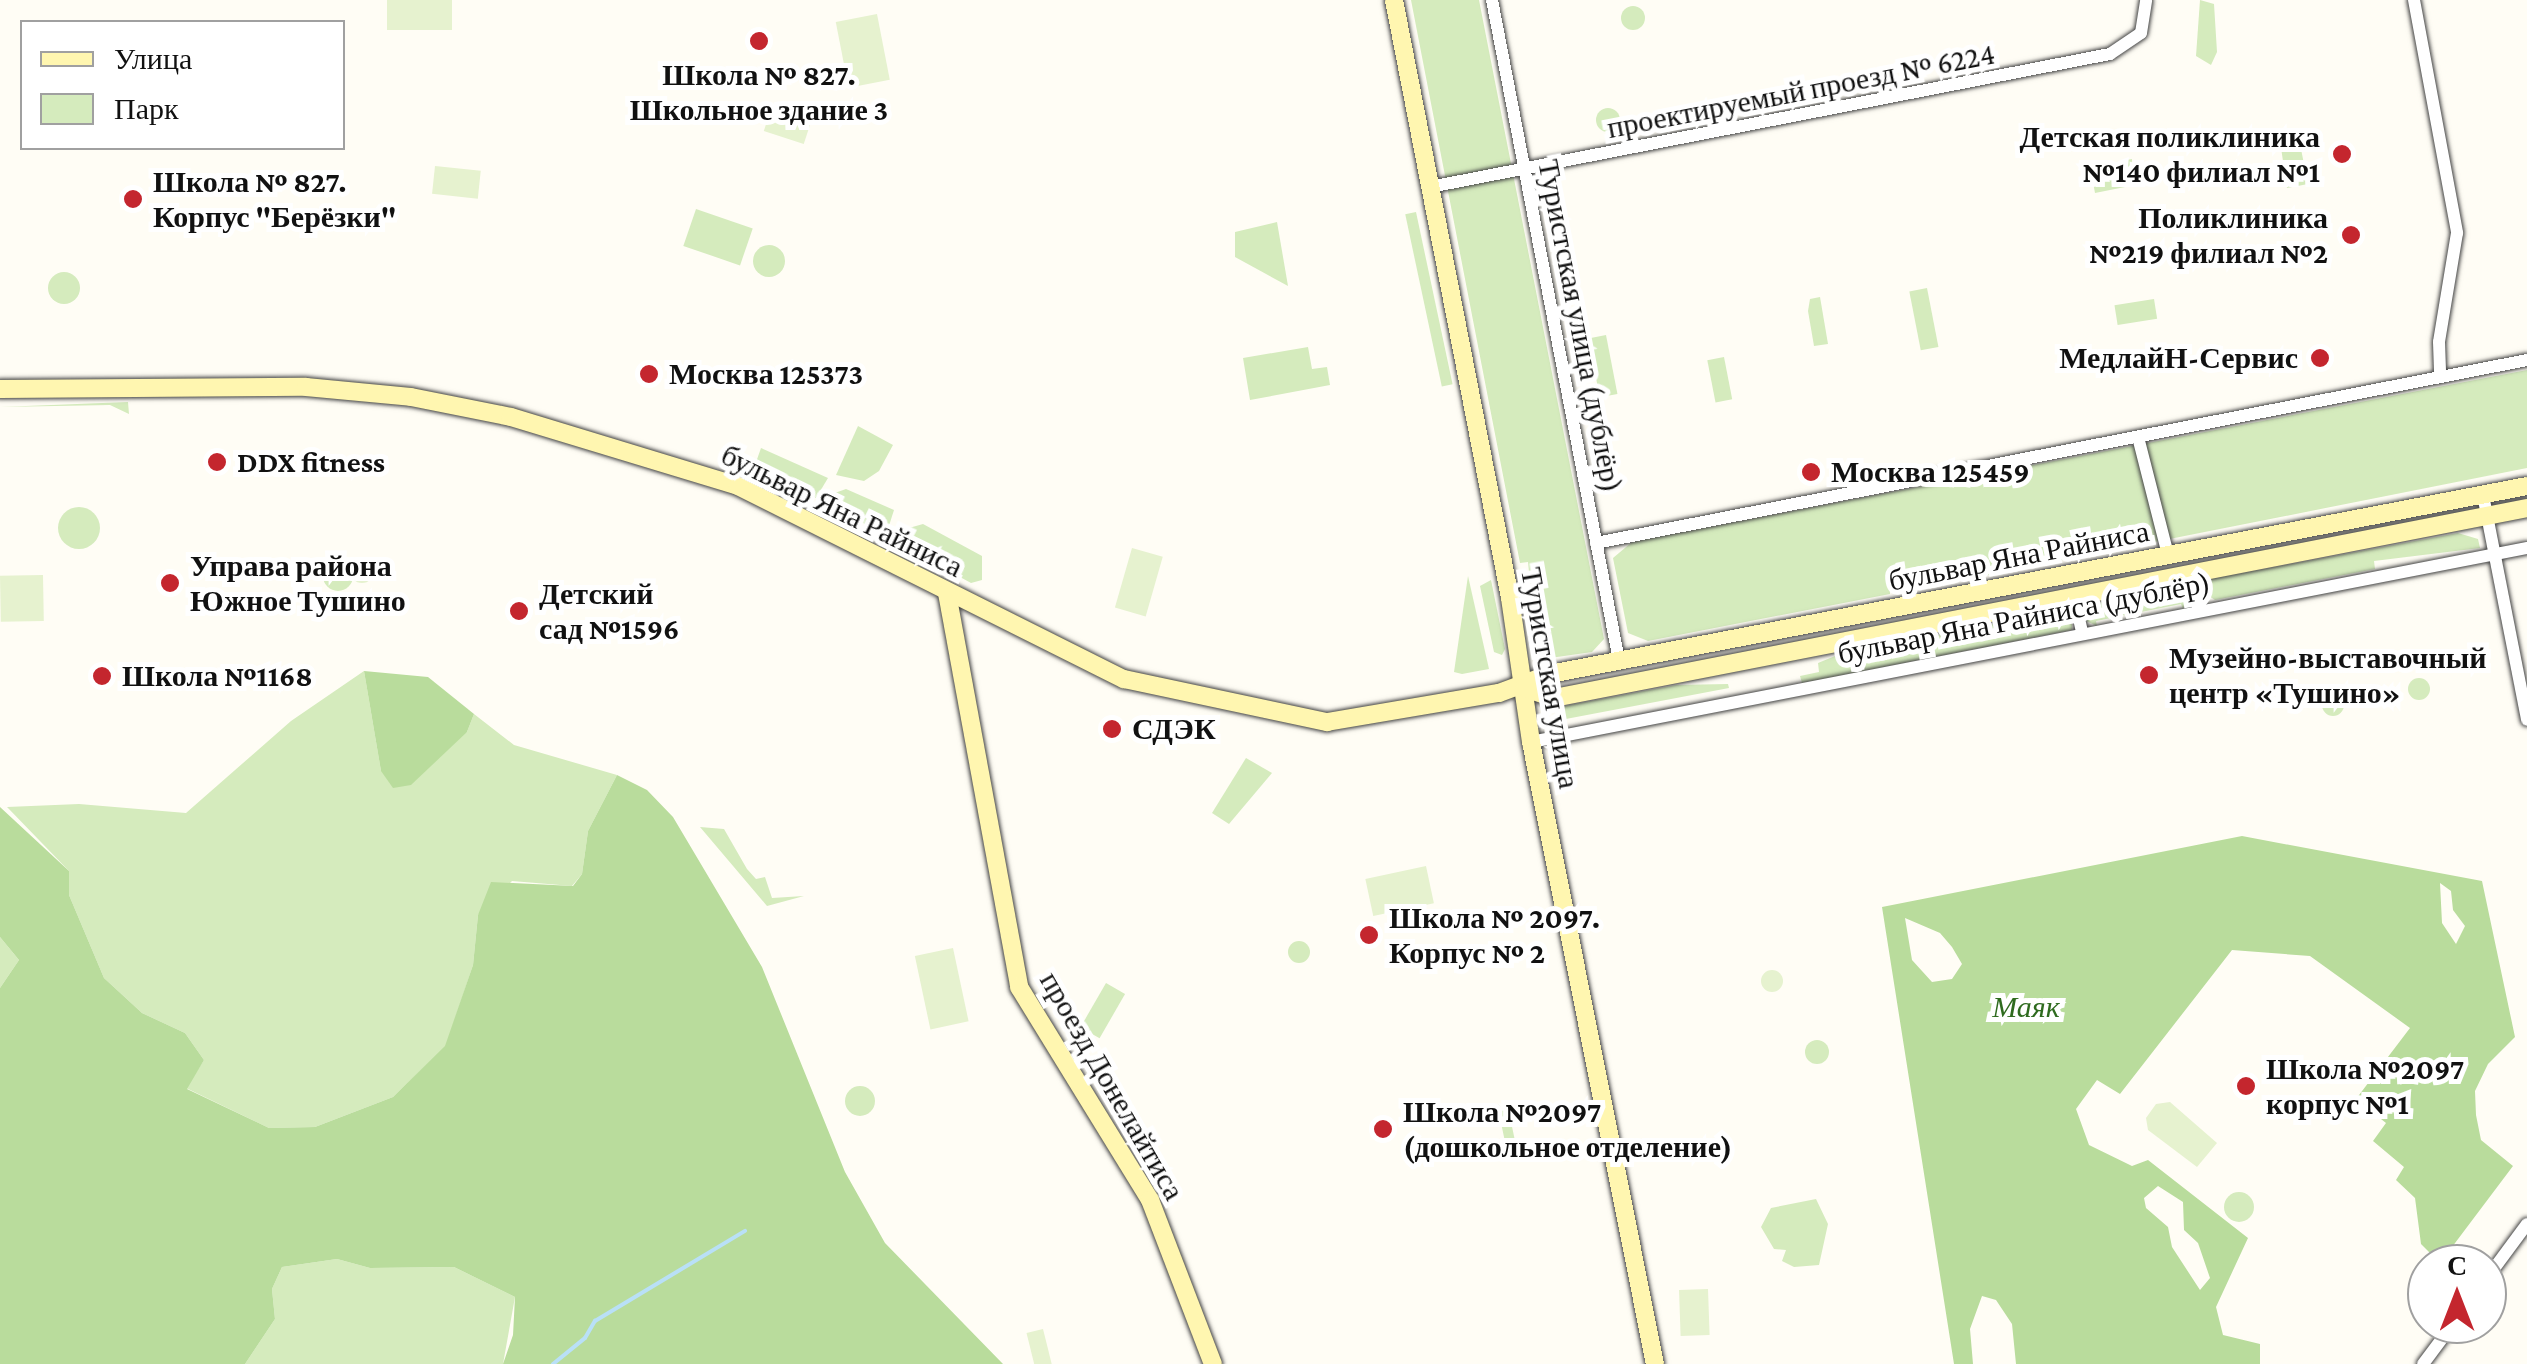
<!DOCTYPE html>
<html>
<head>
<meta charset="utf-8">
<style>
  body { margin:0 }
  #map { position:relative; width:2527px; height:1364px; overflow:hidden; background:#fffdf5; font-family:"Crimson Pro",serif }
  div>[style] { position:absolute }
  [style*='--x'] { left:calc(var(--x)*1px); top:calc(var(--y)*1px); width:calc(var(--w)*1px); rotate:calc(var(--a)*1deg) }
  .green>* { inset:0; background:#d5ebbd; transform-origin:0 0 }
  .round { border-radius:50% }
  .forest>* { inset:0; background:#b9dc9c }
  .pitch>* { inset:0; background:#e6f2cf; transform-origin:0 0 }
  .stream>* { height:4px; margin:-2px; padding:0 2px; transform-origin:2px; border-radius:2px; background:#b9e0f7 }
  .roads { filter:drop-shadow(0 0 2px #444) drop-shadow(0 0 2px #444) }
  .street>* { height:12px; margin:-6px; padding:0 6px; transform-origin:6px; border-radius:6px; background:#fff }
  .secondary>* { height:18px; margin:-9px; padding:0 9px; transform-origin:9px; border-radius:9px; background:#fff6b0 }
  .dots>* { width:28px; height:28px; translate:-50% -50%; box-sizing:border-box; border:5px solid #fff; border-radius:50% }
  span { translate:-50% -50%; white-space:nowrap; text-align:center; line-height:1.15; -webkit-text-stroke:10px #fff; paint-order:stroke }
  .poi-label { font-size:30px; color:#111; font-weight:700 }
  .right { translate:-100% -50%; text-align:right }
  .left { translate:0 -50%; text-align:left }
  .street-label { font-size:30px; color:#111 }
  .park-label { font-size:30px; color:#2f6b1f; font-style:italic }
  .legend { position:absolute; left:20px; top:20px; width:325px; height:130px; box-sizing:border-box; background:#fff; border:2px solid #a0a0a0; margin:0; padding:12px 18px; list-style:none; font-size:30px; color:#111 }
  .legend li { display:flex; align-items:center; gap:20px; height:50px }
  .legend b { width:50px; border:2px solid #a0a0a0 }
  .north { position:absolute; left:2407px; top:1244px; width:100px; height:100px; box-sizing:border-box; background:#fff; border:2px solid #a0a0a0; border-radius:50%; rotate:0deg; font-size:28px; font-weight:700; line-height:40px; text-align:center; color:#111 }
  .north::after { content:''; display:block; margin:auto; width:35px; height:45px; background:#c4262e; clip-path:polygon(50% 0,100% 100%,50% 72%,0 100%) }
</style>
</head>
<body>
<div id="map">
  <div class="green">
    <div style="clip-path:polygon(1411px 0,1479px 0,1604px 639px,1592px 652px,1550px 658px,1536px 645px,1528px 562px,1520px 563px)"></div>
    <div style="clip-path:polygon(2200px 0,2214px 4px,2217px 52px,2211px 65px,2196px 56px)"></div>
    <div class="round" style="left:1621px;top:6px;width:24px;height:24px"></div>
    <div class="round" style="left:1596px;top:108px;width:24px;height:24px"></div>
    <div style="clip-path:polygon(2308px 134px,2311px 147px,2301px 149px,2308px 184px,2287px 188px,2280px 141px)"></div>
    <div style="clip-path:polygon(2132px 159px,2130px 186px,2095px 193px,2090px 167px)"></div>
    <div style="left:696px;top:209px;width:60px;height:39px;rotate:19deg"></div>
    <div style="left:1416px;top:212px;width:176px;height:11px;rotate:78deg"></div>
    <div style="clip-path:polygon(1277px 222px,1288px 286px,1235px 257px,1235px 232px)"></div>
    <div class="round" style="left:753px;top:245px;width:32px;height:32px"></div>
    <div class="round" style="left:48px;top:272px;width:32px;height:32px"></div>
    <div style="left:1927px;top:288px;width:60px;height:18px;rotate:79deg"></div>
    <div style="clip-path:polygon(1820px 297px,1828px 344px,1814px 346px,1808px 311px,1810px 299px)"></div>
    <div style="left:2154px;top:299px;width:20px;height:40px;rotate:81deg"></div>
    <div style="left:1606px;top:335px;width:60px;height:18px;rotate:79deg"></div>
    <div style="clip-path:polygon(1308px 347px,1312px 369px,1327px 367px,1330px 385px,1250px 400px,1243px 358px)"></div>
    <div style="left:1724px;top:357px;width:43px;height:17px;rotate:79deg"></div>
    <div style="clip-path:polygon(2527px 370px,2527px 468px,1923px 588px,1910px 584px,1890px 588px,1890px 594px,1648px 641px,1628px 633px,1613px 558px,1632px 542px)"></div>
    <div style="clip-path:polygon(128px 402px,129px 414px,110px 405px,0 407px)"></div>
    <div style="clip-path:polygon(858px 426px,893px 445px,879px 471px,864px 481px,836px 475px)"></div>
    <div style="clip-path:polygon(761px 448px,828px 478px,816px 498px,754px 468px)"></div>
    <div style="clip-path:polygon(846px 489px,894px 510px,886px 535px,828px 505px,832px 494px)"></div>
    <div class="round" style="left:58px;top:507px;width:42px;height:42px"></div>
    <div style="clip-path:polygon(923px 524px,982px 556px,982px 580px,971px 583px,907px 548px,909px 528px)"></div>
    <div style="clip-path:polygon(2458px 533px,2478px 539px,2480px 548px,2374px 561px,2375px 569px,2215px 600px,2200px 590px,2210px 579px)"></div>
    <div class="round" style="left:323px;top:561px;width:30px;height:30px"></div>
    <div style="clip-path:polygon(1468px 576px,1489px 669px,1462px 674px,1454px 672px)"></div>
    <div style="clip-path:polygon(1491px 580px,1505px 649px,1502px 655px,1494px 652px,1480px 586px)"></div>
    <div style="clip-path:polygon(2176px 586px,2190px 594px,2183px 609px,2181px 604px,2096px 621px,2097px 626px,2084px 620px,2091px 604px)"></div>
    <div style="clip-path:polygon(2064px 610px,2072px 612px,2072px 630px,1802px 683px,1800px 676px,1819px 672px,1818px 663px,1840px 654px)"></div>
    <div style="clip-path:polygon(364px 671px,381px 771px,467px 732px,474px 714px,514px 745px,617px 775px,588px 831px,582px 874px,572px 886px,512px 881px,478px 915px,473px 965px,446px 1046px,393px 1097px,315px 1127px,269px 1128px,186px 1088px,204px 1060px,185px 1033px,142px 1013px,104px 978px,69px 895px,69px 871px,7px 807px,79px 804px,186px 813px,291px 721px)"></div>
    <div class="round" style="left:2408px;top:678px;width:22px;height:22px"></div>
    <div style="clip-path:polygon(1728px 684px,1729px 688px,1550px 722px,1564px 706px,1676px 685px)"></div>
    <div class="round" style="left:2322px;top:694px;width:22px;height:22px"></div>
    <div style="clip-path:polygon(1246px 758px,1272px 773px,1229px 824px,1212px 813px)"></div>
    <div style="clip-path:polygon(700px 827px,724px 829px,747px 869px,756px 879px,765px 877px,772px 898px,804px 896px,767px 906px)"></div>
    <div style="clip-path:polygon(0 937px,19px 960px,0 988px)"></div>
    <div class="round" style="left:1288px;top:941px;width:22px;height:22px"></div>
    <div style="left:1106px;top:983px;width:22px;height:51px;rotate:30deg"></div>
    <div class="round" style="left:1805px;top:1040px;width:24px;height:24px"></div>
    <div class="round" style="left:845px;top:1086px;width:30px;height:30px"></div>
    <div style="left:1507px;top:1103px;width:39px;height:10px;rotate:78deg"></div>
    <div class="round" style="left:2224px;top:1192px;width:30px;height:30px"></div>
    <div style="clip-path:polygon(1816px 1199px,1828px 1224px,1819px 1265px,1794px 1267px,1782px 1261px,1786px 1250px,1774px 1249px,1761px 1227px,1771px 1208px)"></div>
    <div style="clip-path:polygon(337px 1259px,370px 1268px,454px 1267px,515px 1297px,503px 1364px,245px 1364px,275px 1319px,272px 1289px,282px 1267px)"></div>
  </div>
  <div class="forest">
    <div style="clip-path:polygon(364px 671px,428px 677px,474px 714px,467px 732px,411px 785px,393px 788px,381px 771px)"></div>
    <div style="clip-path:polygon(617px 775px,647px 790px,673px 817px,762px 967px,845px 1172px,885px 1243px,1003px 1364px,503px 1364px,513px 1335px,515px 1297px,454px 1267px,370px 1268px,337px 1259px,282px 1267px,272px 1289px,275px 1319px,245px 1364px,0 1364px,0 988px,19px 960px,0 937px,0 807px,69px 871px,69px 895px,104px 978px,142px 1013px,185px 1033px,204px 1060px,187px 1089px,269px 1128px,315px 1127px,393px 1097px,445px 1046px,473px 965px,478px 915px,491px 882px,573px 886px,582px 874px,588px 831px)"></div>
    <div style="clip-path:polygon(evenodd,2242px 836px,2482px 881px,2515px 1037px,2488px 1064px,2475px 1091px,2476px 1115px,2481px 1140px,2513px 1166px,2440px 1263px,2421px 1244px,2415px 1198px,2396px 1180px,2404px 1167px,2373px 1141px,2386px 1123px,2356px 1099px,2410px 1028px,2310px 956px,2232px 950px,2120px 1094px,2097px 1080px,2076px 1109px,2089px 1145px,2132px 1166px,2148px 1160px,2248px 1238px,2216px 1307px,2223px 1335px,2260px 1344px,2260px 1364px,2016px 1364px,2012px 1324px,1996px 1300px,1982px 1296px,1970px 1329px,1973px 1364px,1954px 1364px,1882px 907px,2242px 836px,2440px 883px,2451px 891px,2453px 910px,2465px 926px,2456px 944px,2442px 923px,2440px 883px,2242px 836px,1905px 918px,1940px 933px,1952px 947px,1962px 964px,1952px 979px,1932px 982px,1912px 960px,1905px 918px,2242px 836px,2158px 1186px,2183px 1202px,2184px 1230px,2198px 1243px,2210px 1278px,2200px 1290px,2172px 1247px,2168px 1227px,2146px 1208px,2144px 1198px,2158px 1186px)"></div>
  </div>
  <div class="pitch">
    <div style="left:387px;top:0;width:65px;height:30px"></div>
    <div style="left:877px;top:14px;width:67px;height:42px;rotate:79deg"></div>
    <div style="left:770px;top:112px;width:42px;height:20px;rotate:18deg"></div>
    <div style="left:435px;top:166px;width:46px;height:28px;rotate:6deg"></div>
    <div style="left:1132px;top:548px;width:32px;height:62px;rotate:16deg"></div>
    <div class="round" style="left:350px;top:559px;width:24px;height:24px"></div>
    <div style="left:43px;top:575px;width:46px;height:43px;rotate:89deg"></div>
    <div style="left:1426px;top:866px;width:38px;height:62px;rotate:78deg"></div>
    <div style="left:953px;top:948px;width:75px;height:39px;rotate:78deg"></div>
    <div class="round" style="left:1761px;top:970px;width:22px;height:22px"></div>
    <div style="clip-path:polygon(2170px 1102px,2217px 1143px,2197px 1167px,2148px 1130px,2146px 1118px,2156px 1104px)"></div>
    <div style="left:1708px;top:1289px;width:46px;height:29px;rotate:88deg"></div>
    <div style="left:1043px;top:1329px;width:36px;height:17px;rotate:76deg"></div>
  </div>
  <div class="stream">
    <div style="--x:553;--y:1364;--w:41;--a:-39.1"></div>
    <div style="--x:585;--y:1338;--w:20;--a:-60"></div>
    <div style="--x:595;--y:1321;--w:175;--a:-31"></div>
  </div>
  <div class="roads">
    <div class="street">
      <div style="--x:1492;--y:0;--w:673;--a:79.12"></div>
      <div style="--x:2414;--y:0;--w:237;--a:79.5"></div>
      <div style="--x:2457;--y:233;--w:110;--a:99.4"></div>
      <div style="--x:2439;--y:342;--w:35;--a:88"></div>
      <div style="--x:1430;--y:187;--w:693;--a:-11.07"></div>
      <div style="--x:2110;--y:54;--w:37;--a:-34"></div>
      <div style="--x:2141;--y:33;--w:33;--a:-81"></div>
      <div style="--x:2138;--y:437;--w:122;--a:75.7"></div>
      <div style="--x:2483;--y:495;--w:229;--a:78.9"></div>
      <div style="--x:1596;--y:543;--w:949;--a:-11.12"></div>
      <div style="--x:2191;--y:574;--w:35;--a:78"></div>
      <div style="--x:2074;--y:597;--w:37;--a:77"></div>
      <div style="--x:1531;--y:742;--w:1015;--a:-11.02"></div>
      <div style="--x:2487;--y:1278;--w:67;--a:-53.5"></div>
      <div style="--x:2423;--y:1364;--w:50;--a:-53.1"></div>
    </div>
    <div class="secondary">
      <div style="--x:1394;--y:0;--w:609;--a:79.02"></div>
      <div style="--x:1510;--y:598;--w:146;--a:81.7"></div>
      <div style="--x:1531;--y:742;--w:634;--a:78.73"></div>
      <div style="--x:0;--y:389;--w:306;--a:-0.4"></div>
      <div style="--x:306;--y:387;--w:105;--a:5.4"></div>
      <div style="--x:411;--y:397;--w:102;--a:11.3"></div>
      <div style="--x:511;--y:417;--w:237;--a:16.9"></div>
      <div style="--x:738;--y:486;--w:432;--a:26.6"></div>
      <div style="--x:1124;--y:679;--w:208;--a:12"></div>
      <div style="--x:1327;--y:722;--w:174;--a:-9.6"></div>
      <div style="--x:1499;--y:693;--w:54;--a:-20.4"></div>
      <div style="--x:1550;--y:674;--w:995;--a:-10.89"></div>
      <div style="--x:947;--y:593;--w:401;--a:79.6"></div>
      <div style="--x:1019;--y:987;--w:250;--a:58.4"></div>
      <div style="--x:1150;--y:1200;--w:176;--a:69"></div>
      <div style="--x:1524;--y:688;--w:32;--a:18"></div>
      <div style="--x:1554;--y:698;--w:991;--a:-11.05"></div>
    </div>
  </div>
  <div class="dots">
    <div style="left:759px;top:41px;background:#c4262e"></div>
    <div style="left:2342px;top:154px;background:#c4262e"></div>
    <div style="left:133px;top:199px;background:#c4262e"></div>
    <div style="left:2351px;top:235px;background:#c4262e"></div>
    <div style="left:2320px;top:358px;background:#c4262e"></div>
    <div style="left:649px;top:374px;background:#c4262e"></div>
    <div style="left:217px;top:462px;background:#c4262e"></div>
    <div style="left:1811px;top:472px;background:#c4262e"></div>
    <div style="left:170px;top:583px;background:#c4262e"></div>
    <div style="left:519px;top:611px;background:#c4262e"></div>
    <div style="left:2149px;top:675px;background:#c4262e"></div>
    <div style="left:102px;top:676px;background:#c4262e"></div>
    <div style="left:1112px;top:729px;background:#c4262e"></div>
    <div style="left:1369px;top:935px;background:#c4262e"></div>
    <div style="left:2246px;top:1086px;background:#c4262e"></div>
    <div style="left:1383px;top:1129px;background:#c4262e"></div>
  </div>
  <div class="poi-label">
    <span style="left:759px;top:92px">Школа № 827.<br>Школьное здание 3</span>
    <span class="right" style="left:2320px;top:154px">Детская поликлиника<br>№140 филиал №1</span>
    <span class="left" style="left:153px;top:199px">Школа № 827.<br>Корпус "Берёзки"</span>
    <span class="right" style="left:2328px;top:235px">Поликлиника<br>№219 филиал №2</span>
    <span class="right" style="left:2298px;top:358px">МедлайН-Сервис</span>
    <span class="left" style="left:669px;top:374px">Москва 125373</span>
    <span class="left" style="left:237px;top:462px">DDX fitness</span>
    <span class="left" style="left:1831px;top:472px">Москва 125459</span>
    <span class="left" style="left:190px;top:583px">Управа района<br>Южное Тушино</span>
    <span class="left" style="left:539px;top:611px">Детский<br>сад №1596</span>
    <span class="left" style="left:2169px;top:675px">Музейно-выставочный<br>центр «Тушино»</span>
    <span class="left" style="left:122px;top:676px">Школа №1168</span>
    <span class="left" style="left:1132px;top:729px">СДЭК</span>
    <span class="left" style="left:1389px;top:935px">Школа № 2097.<br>Корпус № 2</span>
    <span class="left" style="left:2266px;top:1086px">Школа №2097<br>корпус №1</span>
    <span class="left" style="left:1403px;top:1129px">Школа №2097<br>(дошкольное отделение)</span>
  </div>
  <div class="street-label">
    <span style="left:1801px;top:91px;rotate:-11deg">проектируемый проезд № 6224</span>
    <span style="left:1580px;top:326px;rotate:79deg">Туристская улица (дублёр)</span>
    <span style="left:842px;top:511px;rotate:26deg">бульвар Яна Райниса</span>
    <span style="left:2019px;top:556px;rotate:-11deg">бульвар Яна Райниса</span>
    <span style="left:2024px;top:618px;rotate:-11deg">бульвар Яна Райниса (дублёр)</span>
    <span style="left:1550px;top:678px;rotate:80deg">Туристская улица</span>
    <span style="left:1112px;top:1086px;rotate:60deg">проезд Донелайтиса</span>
  </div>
  <div class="park-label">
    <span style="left:2026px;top:1007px">Маяк</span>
  </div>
  <ul class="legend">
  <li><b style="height:12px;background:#fff6b0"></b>Улица</li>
  <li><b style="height:28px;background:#d5ebbd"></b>Парк</li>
  </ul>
  <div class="north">С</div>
</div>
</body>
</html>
